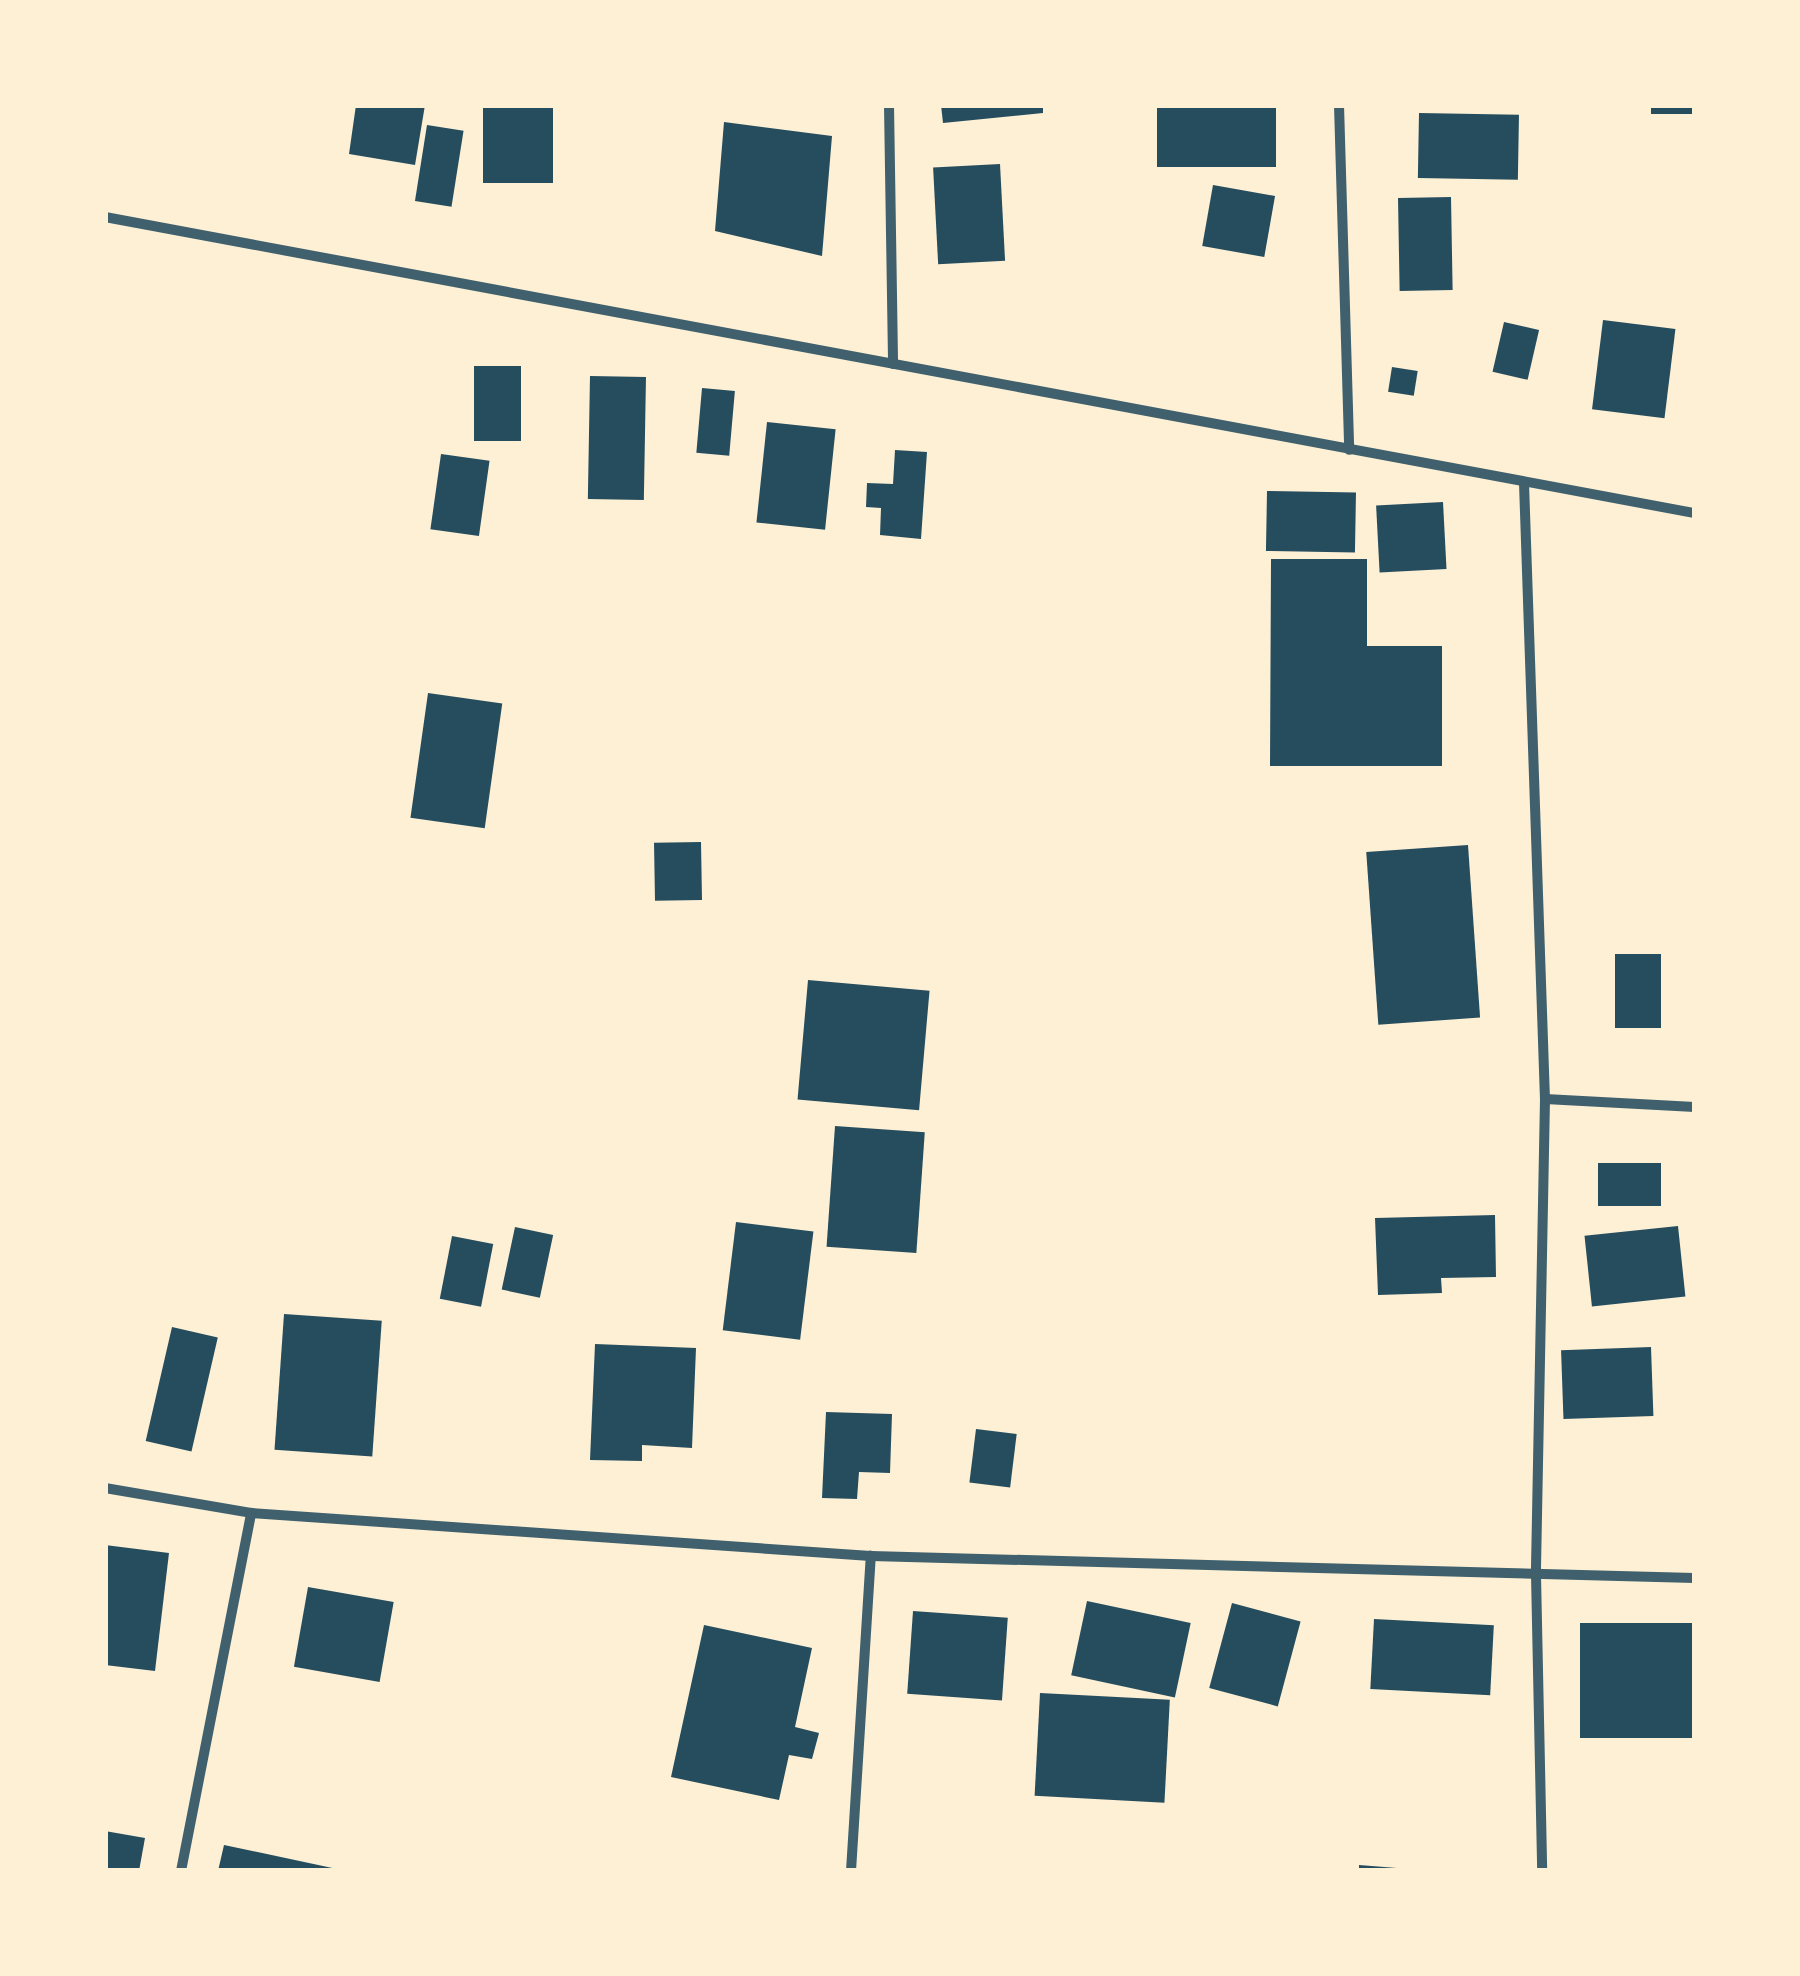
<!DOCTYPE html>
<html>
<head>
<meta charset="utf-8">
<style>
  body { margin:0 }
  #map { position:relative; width:1800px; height:1976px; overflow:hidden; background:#fdf0d5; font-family:"Sofia Sans Condensed",sans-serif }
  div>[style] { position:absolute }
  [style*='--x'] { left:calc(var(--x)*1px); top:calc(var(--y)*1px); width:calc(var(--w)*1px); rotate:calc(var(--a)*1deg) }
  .building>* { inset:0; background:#264d5e; transform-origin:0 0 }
  .minor>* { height:10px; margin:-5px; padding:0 5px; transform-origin:5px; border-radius:5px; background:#3f606c }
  span { translate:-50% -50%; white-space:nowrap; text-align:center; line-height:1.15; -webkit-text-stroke:9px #fdf0d5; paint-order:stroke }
  .frame { position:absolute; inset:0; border:108px solid #fdf0d5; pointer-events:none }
</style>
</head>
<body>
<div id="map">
  <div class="building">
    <div style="clip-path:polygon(356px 105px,425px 105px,415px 165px,349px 154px)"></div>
    <div style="left:483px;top:105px;width:70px;height:78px"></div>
    <div style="clip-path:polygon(941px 105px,1043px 105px,1043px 113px,943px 123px)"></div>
    <div style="left:1157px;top:105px;width:119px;height:62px"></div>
    <div style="left:1651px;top:105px;width:44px;height:9px"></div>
    <div style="left:1419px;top:113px;width:100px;height:65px;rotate:1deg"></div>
    <div style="clip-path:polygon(724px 122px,832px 136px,822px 256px,715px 231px)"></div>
    <div style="left:427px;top:125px;width:37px;height:77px;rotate:9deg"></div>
    <div style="left:1000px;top:164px;width:97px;height:67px;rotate:87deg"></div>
    <div style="left:1213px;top:185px;width:63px;height:62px;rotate:10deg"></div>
    <div style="left:1451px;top:197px;width:93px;height:53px;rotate:89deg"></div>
    <div style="left:1603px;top:320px;width:73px;height:90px;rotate:7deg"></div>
    <div style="left:1504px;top:322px;width:36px;height:51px;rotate:13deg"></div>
    <div style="left:474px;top:366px;width:47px;height:75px"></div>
    <div style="left:1392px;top:367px;width:26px;height:25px;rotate:9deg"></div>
    <div style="left:590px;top:376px;width:56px;height:123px;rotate:1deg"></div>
    <div style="left:702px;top:388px;width:33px;height:65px;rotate:5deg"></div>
    <div style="left:767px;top:422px;width:69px;height:101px;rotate:6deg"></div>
    <div style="clip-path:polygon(895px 450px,927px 452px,921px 539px,880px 535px,881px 508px,866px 507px,867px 483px,893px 484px)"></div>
    <div style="left:441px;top:454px;width:49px;height:76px;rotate:8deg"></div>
    <div style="left:1267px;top:491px;width:89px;height:60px;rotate:1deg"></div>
    <div style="left:1443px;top:502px;width:67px;height:67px;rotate:87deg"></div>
    <div style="clip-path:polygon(1271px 559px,1367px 559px,1367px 646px,1442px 646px,1442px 766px,1270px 766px)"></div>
    <div style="left:428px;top:693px;width:75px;height:126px;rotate:8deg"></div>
    <div style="left:701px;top:842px;width:58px;height:47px;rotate:89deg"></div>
    <div style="left:1468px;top:845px;width:173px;height:102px;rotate:86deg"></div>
    <div style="left:1615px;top:954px;width:46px;height:74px"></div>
    <div style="left:808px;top:980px;width:122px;height:120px;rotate:5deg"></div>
    <div style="left:835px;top:1126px;width:90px;height:121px;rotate:4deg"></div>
    <div style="left:1598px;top:1163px;width:63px;height:43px"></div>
    <div style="clip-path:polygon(1495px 1215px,1496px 1277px,1441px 1278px,1442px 1293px,1378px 1295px,1375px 1218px)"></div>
    <div style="left:736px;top:1222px;width:78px;height:109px;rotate:7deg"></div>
    <div style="left:1678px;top:1226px;width:71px;height:94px;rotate:84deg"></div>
    <div style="left:515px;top:1227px;width:39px;height:64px;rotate:12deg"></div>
    <div style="left:452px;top:1236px;width:42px;height:64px;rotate:11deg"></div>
    <div style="left:284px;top:1314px;width:98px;height:136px;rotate:4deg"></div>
    <div style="left:172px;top:1327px;width:47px;height:117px;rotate:13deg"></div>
    <div style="clip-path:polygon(595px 1344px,696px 1348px,692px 1448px,642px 1445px,642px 1461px,590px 1460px)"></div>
    <div style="left:1651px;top:1347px;width:69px;height:90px;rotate:88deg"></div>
    <div style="clip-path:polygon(826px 1412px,892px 1414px,890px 1473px,859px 1472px,857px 1499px,822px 1498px)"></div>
    <div style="left:976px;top:1429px;width:41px;height:54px;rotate:7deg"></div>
    <div style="clip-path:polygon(105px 1545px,169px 1553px,155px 1671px,105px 1665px)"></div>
    <div style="left:308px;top:1587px;width:87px;height:81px;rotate:10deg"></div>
    <div style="left:1087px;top:1601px;width:106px;height:76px;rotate:12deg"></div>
    <div style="left:1232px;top:1603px;width:71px;height:88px;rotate:15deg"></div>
    <div style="left:913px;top:1611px;width:95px;height:83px;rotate:4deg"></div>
    <div style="left:1374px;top:1619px;width:120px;height:70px;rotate:3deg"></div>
    <div style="left:1695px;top:1623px;width:115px;height:115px;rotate:90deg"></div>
    <div style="clip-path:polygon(704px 1625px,812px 1648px,795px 1727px,819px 1733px,812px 1759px,789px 1755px,779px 1800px,671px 1777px)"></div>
    <div style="left:1040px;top:1693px;width:130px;height:103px;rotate:3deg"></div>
    <div style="clip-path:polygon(105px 1831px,145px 1838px,139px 1871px,105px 1871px)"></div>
    <div style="clip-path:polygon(224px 1845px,337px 1869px,337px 1871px,218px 1871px)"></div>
    <div style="clip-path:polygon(1359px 1865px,1397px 1868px,1397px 1871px,1359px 1871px)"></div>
  </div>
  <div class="minor">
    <div style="--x:889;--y:105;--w:259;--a:89.1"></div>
    <div style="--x:1339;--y:105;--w:345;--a:88.3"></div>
    <div style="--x:105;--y:217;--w:1617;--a:10.55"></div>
    <div style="--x:1524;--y:483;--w:616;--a:88.05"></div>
    <div style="--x:1545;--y:1099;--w:476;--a:91.1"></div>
    <div style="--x:1536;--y:1575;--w:296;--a:88.8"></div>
    <div style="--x:1545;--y:1099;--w:150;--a:3.1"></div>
    <div style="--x:105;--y:1488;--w:148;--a:9.7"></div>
    <div style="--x:251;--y:1513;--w:621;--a:3.97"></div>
    <div style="--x:871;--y:1556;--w:824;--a:1.53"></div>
    <div style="--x:181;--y:1871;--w:365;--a:-78.9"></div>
    <div style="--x:851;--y:1871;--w:316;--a:-86.4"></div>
  </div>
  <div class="frame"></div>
</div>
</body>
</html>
